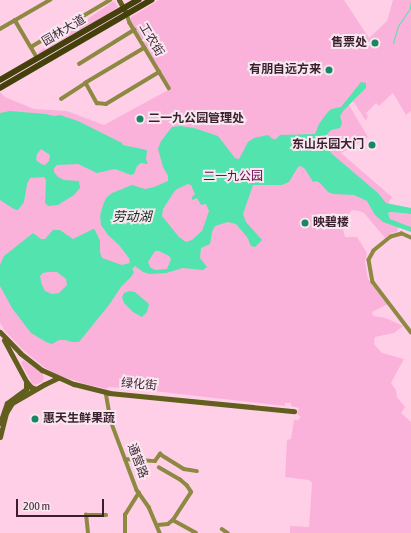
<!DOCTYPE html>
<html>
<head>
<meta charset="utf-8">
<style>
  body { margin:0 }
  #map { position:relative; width:411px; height:533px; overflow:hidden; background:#ffcfe8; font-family:"Asap Condensed","Noto Sans SC",sans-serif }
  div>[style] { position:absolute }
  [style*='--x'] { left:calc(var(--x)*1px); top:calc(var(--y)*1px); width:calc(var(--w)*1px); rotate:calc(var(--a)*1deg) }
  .green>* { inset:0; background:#fbb2da; transform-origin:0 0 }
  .water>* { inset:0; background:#52e3ae }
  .stream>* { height:1px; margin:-0.5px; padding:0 0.5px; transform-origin:0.5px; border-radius:0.5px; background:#52e3ae }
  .street>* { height:3.5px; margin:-1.75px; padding:0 1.75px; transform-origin:1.75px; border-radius:1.75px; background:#8e8942 }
  .secondary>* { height:5px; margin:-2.5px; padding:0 2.5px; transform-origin:2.5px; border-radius:2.5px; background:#625e1e }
  .primary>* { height:5.5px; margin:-2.75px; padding:0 2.75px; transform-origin:2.75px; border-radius:2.75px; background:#44400b }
  .dots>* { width:11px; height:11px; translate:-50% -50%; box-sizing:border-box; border:2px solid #f7e7ef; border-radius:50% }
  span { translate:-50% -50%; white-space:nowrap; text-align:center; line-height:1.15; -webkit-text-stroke:4px #f7e7ef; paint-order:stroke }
  .street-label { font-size:12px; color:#3c1f2f }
  .poi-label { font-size:12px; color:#3c1f2f; font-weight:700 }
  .right { translate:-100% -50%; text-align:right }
  .left { translate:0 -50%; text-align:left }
  .park-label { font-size:12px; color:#660548 }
  .water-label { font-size:13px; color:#183026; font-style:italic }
  .scale { position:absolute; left:16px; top:499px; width:88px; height:18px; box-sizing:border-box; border:2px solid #3c1f2f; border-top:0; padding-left:5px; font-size:12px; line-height:14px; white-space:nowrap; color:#3c1f2f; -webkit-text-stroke:3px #f7e7ef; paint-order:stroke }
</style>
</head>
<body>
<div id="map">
  <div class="green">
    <div style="clip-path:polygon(159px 0,344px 0,369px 38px,387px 21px,393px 0,411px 0,411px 111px,406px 115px,393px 93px,379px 106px,376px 103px,366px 113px,368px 116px,366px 121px,353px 101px,362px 92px,351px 95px,346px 100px,368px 137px,341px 153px,392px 197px,379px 218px,398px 227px,397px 232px,391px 233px,385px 238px,364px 213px,359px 211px,352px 210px,348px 215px,340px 215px,345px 237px,357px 237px,367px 253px,365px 262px,368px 279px,388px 304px,372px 312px,373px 316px,386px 318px,403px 326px,394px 333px,375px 337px,374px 344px,382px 353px,404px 359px,391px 383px,396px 390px,397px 397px,405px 407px,401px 413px,411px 422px,411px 533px,290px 533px,290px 526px,309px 527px,312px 483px,309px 480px,285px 477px,287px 440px,291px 439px,294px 420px,298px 420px,301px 417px,297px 414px,299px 408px,291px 406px,291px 403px,285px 403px,285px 406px,136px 389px,109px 387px,107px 389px,85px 384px,58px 375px,45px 368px,23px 350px,5px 331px,0 323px,0 92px,5px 97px,34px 109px,67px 111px,104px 125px,170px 89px,131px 22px,131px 17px)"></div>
    <div style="left:114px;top:1px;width:7px;height:92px;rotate:56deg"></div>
    <div style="clip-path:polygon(391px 212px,411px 214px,411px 227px,390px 219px,388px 213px)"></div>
    <div style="clip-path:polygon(23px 360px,42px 373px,44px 378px,42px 382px,35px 385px,32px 383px,21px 363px)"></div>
  </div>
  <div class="water">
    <div style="clip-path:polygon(evenodd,361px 82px,366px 83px,366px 88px,344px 110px,340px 116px,342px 123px,340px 128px,331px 130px,322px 140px,332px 154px,378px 193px,386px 203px,411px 208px,411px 214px,391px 212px,388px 213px,390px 219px,411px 227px,411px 232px,383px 222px,375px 215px,367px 201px,354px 195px,333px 194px,328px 192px,320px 183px,316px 181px,313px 182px,305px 169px,301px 166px,298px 167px,289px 182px,282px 185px,253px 185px,243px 214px,246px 222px,262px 240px,255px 247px,251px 246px,247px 237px,236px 224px,228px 222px,215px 226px,212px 232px,210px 244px,201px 248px,200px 258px,207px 267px,203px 270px,183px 268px,166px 273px,150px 274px,143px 272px,135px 266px,132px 269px,134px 272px,131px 277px,121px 287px,109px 305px,79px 342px,72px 342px,65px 340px,59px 340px,52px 344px,46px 342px,31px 333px,12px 308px,0 286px,0 265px,4px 256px,33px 233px,41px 239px,45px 239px,53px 230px,60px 230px,73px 239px,93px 229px,95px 230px,100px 241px,100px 252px,102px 258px,122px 265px,130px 263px,129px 258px,119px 245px,108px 235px,101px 225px,100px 216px,103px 205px,106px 198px,112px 193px,132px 185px,145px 189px,154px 187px,168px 181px,168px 176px,163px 167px,158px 149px,161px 141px,172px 127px,180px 126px,194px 128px,218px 136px,235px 158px,239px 159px,248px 142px,254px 138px,268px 135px,273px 139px,276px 139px,280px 135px,315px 134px,319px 124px,327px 113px,331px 109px,341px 107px,361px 82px,188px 184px,191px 185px,195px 194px,192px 197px,192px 200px,197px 198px,201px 205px,206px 204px,209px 211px,202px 231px,192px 240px,186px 242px,179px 237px,162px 216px,163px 209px,174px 192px,177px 189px,188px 184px,361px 82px,155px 251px,159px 251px,169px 256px,171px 259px,167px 269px,155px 270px,150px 267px,148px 262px,155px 251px,361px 82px,48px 272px,57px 272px,66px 279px,67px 285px,59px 293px,52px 294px,45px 291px,42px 285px,40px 276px,43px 273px,48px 272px)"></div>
    <div style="clip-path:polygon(evenodd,10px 111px,46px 114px,54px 116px,60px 115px,78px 121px,122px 143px,123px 145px,147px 150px,146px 159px,148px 164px,141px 163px,137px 166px,134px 174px,131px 175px,115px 169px,97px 173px,78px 164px,57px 165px,54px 168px,54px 172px,58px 177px,64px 180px,79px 181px,80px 188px,74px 195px,58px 205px,48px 206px,45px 203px,46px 180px,44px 177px,30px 178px,27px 184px,24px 202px,18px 210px,14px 209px,0 200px,0 113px,10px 111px,41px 149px,50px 155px,49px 161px,45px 165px,41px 164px,36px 160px,37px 154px,41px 149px)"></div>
    <div style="clip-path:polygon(129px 291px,135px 292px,149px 304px,147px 312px,142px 317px,133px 312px,124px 303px,122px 297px,124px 293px)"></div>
  </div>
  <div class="stream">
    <div style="--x:393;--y:43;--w:18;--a:-74"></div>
    <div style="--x:398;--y:26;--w:22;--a:-56"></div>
    <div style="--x:410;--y:8;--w:8;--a:-83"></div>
  </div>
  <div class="street">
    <div style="--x:127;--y:14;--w:9;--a:72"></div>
    <div style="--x:130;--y:23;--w:76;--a:59"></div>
    <div style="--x:15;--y:20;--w:45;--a:59.5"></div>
    <div style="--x:0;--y:29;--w:58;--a:-30.1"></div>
    <div style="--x:31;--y:47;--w:92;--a:-30.7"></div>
    <div style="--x:145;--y:48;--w:69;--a:149.3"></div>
    <div style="--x:86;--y:83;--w:23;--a:61"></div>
    <div style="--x:97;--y:103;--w:9;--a:6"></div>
    <div style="--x:106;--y:104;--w:62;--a:-31.1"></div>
    <div style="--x:79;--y:64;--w:65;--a:-31.7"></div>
    <div style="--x:61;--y:99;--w:30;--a:-33"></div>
    <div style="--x:411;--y:238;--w:10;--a:-156"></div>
    <div style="--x:402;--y:234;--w:11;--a:165"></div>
    <div style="--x:391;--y:237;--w:22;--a:141"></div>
    <div style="--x:374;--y:251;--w:10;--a:119"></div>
    <div style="--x:369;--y:260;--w:22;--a:80"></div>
    <div style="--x:373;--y:282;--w:63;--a:52.8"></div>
    <div style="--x:106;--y:392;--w:29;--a:80"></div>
    <div style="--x:111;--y:421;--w:74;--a:69.4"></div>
    <div style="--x:137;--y:490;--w:21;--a:55"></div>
    <div style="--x:149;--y:507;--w:28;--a:67"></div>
    <div style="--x:125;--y:459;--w:30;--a:4"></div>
    <div style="--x:155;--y:461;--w:9;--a:-54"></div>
    <div style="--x:160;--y:454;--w:28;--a:32"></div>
    <div style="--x:184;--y:469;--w:13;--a:9"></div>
    <div style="--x:173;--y:520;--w:26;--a:29"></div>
    <div style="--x:158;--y:525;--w:10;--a:-6"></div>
    <div style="--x:168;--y:524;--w:6;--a:-39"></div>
    <div style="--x:173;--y:520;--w:33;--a:-57"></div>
    <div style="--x:191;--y:492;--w:7;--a:-124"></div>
    <div style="--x:187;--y:486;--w:9;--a:-139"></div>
    <div style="--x:180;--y:480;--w:24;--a:-150"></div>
    <div style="--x:222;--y:529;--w:7;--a:34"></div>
    <div style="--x:88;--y:533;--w:18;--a:-96"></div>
    <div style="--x:86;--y:515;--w:20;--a:0"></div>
    <div style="--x:125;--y:533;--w:18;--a:-90"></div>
    <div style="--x:125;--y:515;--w:26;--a:-58"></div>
  </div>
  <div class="secondary">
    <div style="--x:119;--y:0;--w:13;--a:61"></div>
    <div style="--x:0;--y:332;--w:29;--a:46"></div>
    <div style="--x:20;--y:353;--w:28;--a:38"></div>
    <div style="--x:42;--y:370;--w:35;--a:24"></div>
    <div style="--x:74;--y:384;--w:36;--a:14"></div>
    <div style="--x:109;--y:393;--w:186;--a:5.6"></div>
    <div style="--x:4;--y:340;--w:47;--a:61.8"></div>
    <div style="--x:26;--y:381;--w:8;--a:50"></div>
    <div style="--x:31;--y:387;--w:5;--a:22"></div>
    <div style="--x:0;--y:423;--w:21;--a:-71"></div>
    <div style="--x:7;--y:403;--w:24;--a:-36"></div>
    <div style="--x:26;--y:389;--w:7;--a:-90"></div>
    <div style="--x:0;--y:437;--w:25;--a:-76"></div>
    <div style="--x:6;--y:413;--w:12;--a:-59"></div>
    <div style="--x:12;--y:403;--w:38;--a:-30"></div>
    <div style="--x:45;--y:384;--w:14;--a:-25"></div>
  </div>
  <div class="primary">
    <div style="--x:0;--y:80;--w:160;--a:-30.1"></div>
    <div style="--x:0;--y:88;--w:175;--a:-30.2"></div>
  </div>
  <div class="dots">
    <div style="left:375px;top:43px;background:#198562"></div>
    <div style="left:329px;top:70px;background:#198562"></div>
    <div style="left:140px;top:119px;background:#198562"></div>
    <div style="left:372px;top:145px;background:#198562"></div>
    <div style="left:305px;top:223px;background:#198562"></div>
    <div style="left:35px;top:419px;background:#198562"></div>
  </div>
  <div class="street-label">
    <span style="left:64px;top:31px;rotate:-31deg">园林大道</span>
    <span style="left:151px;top:40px;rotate:59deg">工农街</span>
    <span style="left:139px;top:385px;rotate:5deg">绿化街</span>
    <span style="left:137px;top:461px;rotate:69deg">通营路</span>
  </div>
  <div class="poi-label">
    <span class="right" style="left:367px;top:43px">售票处</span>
    <span class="right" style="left:321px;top:70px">有朋自远方来</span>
    <span class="left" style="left:148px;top:119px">二一九公园管理处</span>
    <span class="right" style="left:364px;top:145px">东山乐园大门</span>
    <span class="left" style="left:313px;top:223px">映碧楼</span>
    <span class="left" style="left:43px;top:419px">惠天生鲜果蔬</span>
  </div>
  <div class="park-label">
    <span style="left:233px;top:177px">二一九公园</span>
  </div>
  <div class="water-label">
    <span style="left:132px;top:217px">劳动湖</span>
  </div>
  <div class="scale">200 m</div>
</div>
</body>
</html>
